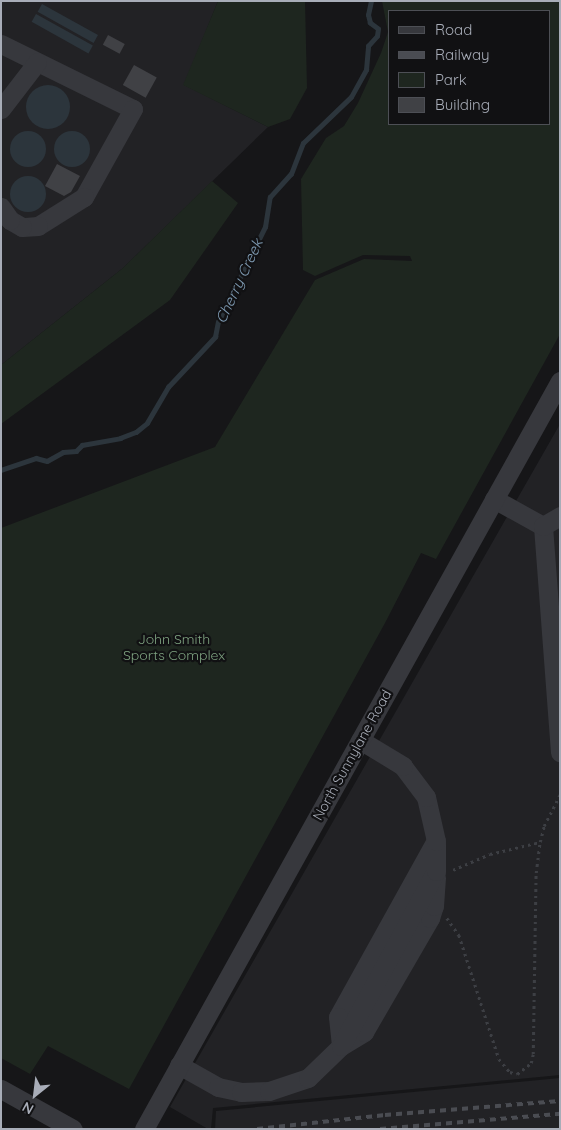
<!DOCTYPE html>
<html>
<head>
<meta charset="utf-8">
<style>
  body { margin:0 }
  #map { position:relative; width:561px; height:1130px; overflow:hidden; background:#161618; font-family:Quicksand,sans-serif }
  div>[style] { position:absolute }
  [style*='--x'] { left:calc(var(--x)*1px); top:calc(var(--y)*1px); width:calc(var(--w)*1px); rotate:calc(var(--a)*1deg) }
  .built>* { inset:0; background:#222225 }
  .green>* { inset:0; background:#1e261f }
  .water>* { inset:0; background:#2c353c; transform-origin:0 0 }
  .round { border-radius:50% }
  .stream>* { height:4.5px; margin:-2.25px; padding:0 2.25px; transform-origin:2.25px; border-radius:2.25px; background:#2c353c }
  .building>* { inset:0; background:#404145; transform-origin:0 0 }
  .path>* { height:2.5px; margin-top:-1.25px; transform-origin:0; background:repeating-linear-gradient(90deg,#3d3f44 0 2.5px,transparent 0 6.5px) }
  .minor>* { height:19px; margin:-9.5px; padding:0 9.5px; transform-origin:9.5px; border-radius:9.5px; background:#37383d }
  .rail>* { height:4px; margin-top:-2px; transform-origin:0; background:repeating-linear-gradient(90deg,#4a4c52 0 6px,transparent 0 11px) }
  span { translate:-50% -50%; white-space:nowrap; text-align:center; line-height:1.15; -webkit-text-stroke:4.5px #111113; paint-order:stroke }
  .park-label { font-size:14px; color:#7fa381 }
  .street-label { font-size:14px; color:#a8adb8 }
  .water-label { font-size:15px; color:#7f9bb3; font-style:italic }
  .frame { position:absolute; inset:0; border:2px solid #a8adb8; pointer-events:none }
  .legend { position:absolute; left:388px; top:10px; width:162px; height:115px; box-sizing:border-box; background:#111113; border:1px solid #4d4f55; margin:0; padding:6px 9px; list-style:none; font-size:15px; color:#a8adb8 }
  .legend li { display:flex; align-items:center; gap:10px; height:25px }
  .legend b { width:25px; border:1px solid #4d4f55 }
  .north { position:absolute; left:10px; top:1070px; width:50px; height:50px; -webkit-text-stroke:4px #111113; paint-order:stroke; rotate:209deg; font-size:14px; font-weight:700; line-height:20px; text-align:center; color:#a8adb8 }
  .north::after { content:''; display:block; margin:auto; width:18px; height:22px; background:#a8adb8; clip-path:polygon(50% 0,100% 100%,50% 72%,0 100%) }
</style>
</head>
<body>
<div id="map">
  <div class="built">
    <div style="clip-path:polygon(1px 1px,218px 1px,184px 85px,268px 127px,123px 268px,1px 365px)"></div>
    <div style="clip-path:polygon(560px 424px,560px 1075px,213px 1108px,211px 1129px,208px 1129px,170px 1107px)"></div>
    <div style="clip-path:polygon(560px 1078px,560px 1129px,215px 1129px,216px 1111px)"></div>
  </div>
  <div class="green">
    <div style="clip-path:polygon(218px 1px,305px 1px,307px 88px,290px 119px,268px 127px,183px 85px)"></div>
    <div style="clip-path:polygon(evenodd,382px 1px,560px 1px,560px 334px,436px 559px,421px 553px,385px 623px,129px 1089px,48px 1046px,30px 1074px,1px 1058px,1px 528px,215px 447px,315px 280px,364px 259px,412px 261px,410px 256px,363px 255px,315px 276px,303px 270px,301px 179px,326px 138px,344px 126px,358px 103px,381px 53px,388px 32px,382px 1px,390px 11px,550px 11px,550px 124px,390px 124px,390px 11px)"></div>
    <div style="clip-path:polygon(212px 181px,238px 203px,170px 300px,1px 424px,1px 365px,123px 268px)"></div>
  </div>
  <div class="water">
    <div style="left:42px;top:4px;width:64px;height:9px;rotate:29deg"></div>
    <div style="left:36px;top:14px;width:65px;height:9px;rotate:29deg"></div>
    <div class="round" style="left:26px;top:85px;width:44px;height:44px"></div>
    <div class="round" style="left:10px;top:131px;width:36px;height:36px"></div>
    <div class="round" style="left:54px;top:131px;width:36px;height:36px"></div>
    <div class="round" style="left:10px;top:176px;width:36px;height:36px"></div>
  </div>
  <div class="stream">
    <div style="--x:1;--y:470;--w:37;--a:-19"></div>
    <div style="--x:36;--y:458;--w:11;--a:15"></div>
    <div style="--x:47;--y:461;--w:18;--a:-29"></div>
    <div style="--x:63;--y:452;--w:13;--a:-4"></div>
    <div style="--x:76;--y:451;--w:8;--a:-45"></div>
    <div style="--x:82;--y:445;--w:39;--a:-10"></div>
    <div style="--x:120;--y:438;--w:17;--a:-21"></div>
    <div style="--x:136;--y:432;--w:14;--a:-39"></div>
    <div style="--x:147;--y:423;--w:42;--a:-59.7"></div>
    <div style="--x:168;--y:387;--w:69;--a:-46.8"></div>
    <div style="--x:215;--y:337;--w:15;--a:-79"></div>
    <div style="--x:218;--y:322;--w:106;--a:-63.7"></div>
    <div style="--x:265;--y:227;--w:30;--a:-81"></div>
    <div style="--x:270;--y:197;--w:31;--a:-48"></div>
    <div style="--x:291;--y:174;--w:33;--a:-69"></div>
    <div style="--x:303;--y:143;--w:66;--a:-43.8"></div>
    <div style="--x:351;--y:97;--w:31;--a:-61"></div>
    <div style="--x:366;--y:70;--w:24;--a:-85"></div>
    <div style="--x:368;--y:46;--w:13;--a:-48"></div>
    <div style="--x:377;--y:36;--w:7;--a:-82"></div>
    <div style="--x:378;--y:29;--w:10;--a:-143"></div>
    <div style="--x:370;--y:23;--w:8;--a:-104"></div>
    <div style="--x:368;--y:15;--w:14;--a:-78"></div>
  </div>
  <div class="building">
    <div style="left:108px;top:35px;width:19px;height:11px;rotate:28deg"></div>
    <div style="left:134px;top:65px;width:26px;height:23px;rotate:29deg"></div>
    <div style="clip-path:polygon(57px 164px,80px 176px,71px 192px,64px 196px,45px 186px)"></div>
  </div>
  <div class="path">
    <div style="--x:453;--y:870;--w:40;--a:-23.4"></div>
    <div style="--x:490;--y:854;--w:51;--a:-13.5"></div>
    <div style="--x:447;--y:918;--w:21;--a:55"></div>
    <div style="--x:459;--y:935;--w:130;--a:72.1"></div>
    <div style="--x:499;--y:1059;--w:17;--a:50"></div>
    <div style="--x:510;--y:1072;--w:7;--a:16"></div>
    <div style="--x:517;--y:1074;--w:18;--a:-38"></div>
    <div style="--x:531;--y:1063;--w:9;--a:-77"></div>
    <div style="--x:533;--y:1054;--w:181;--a:-89.1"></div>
    <div style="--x:536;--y:873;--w:31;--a:-83"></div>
    <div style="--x:540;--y:842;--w:16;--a:-76"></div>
    <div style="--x:544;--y:826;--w:35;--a:-63"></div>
  </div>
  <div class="minor">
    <div style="--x:1;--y:44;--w:147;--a:26.2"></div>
    <div style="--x:133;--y:109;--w:101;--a:119.1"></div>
    <div style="--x:84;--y:197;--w:54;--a:147.8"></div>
    <div style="--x:38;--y:226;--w:16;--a:176"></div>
    <div style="--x:22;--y:227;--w:14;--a:-150"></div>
    <div style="--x:10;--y:220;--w:16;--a:-125"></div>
    <div style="--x:1;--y:109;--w:59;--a:-52.5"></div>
    <div style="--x:494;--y:499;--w:56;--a:28.9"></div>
    <div style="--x:543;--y:526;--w:227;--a:85.7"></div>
    <div style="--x:543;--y:526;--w:20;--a:-30"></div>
    <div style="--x:435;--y:842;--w:200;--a:119"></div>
    <div style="--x:338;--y:1017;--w:29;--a:84"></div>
    <div style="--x:341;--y:1046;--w:27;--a:-31"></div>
    <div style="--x:364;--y:1032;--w:132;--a:-59.9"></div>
    <div style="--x:430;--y:918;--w:13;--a:-72"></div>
    <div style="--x:434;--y:906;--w:29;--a:-86"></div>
    <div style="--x:179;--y:1065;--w:45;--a:29.4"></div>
    <div style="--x:218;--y:1087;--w:24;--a:12"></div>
    <div style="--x:241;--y:1092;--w:28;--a:-2"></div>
    <div style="--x:269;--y:1091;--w:41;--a:-18.4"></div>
    <div style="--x:308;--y:1078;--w:46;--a:-44.1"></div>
    <div style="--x:341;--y:1046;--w:199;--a:-61.5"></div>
    <div style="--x:436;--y:871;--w:30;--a:-90"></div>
    <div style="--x:436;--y:841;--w:45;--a:-102.8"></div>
    <div style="--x:426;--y:797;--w:39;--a:-127"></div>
    <div style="--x:403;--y:766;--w:50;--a:-148.8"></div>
    <div style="--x:1;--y:1089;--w:82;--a:29.1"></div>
    <div style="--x:144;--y:1129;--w:856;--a:-60.92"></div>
  </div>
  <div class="rail">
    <div style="--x:257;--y:1129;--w:129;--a:-6.2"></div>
    <div style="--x:385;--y:1115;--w:176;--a:-4.6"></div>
    <div style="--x:380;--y:1129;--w:181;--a:-4.8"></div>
  </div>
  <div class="park-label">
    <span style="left:174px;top:647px">John Smith<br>Sports Complex</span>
  </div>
  <div class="street-label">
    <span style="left:352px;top:755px;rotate:-61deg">North Sunnylane Road</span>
  </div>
  <div class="water-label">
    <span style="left:239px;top:281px;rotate:-65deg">Cherry Creek</span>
  </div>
  <div class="frame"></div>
  <ul class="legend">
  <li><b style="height:6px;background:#37383d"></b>Road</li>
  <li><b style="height:6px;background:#4a4c52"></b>Railway</li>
  <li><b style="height:14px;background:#1e261f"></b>Park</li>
  <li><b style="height:14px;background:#404145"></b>Building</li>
  </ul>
  <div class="north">N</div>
</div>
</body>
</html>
